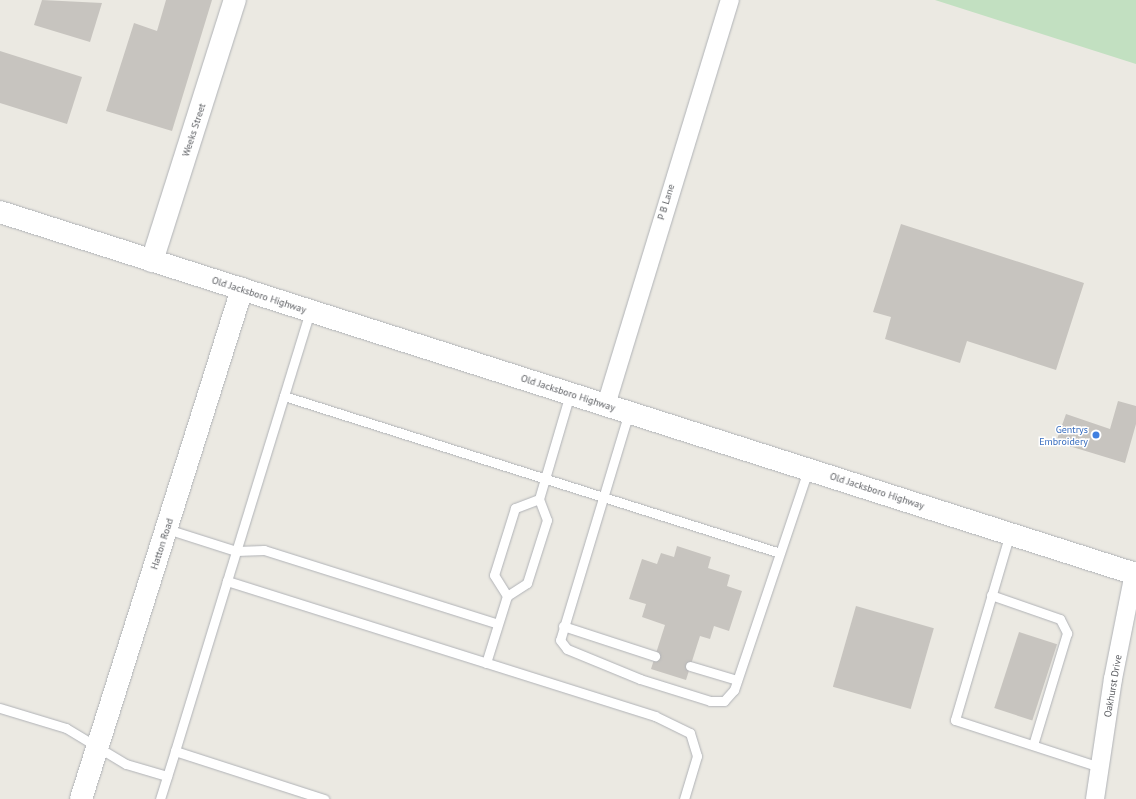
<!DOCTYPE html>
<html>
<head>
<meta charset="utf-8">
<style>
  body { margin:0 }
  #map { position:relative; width:1136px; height:799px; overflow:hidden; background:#ebe9e2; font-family:"PT Sans",sans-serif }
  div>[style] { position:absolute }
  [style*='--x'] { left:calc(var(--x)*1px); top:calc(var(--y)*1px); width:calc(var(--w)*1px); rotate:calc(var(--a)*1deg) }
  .green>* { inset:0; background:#c2e0c1 }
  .building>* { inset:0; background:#c7c4bf; transform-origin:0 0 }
  .roads { filter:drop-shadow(0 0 1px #b0b2b6) drop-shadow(0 0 1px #b0b2b6) }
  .service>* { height:9px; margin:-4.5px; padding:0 4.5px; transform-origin:4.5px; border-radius:4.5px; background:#fff }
  .minor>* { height:18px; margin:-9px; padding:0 9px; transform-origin:9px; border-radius:9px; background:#fff }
  .tertiary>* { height:22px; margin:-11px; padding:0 11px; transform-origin:11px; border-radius:11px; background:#fff }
  .secondary>* { height:22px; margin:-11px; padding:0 11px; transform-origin:11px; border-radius:11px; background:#fff }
  .dots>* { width:11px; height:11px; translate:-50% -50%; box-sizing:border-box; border:2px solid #fff; border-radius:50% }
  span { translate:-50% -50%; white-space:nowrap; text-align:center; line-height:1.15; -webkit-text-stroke:3px #fff; paint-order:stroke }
  .street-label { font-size:10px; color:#5b5d61 }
  .shop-label { font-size:10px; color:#366cbe }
  .right { translate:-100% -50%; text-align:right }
</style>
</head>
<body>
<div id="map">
  <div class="green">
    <div style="clip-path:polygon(935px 0,1136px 0,1136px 64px)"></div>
  </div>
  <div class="building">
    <div style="clip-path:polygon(42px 0,102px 3px,90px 42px,34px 25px)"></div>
    <div style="clip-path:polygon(166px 0,212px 0,172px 131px,106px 111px,134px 23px,157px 31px)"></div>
    <div style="clip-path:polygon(0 51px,82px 77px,67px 124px,0 103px)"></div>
    <div style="clip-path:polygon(901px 224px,1084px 283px,1056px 370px,967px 341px,960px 363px,885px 339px,891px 317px,873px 312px)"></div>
    <div style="clip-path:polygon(1118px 401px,1136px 406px,1136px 424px,1125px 463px,1056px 442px,1066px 414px,1110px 429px)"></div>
    <div style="clip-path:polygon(677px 546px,711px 557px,708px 568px,730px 575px,727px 586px,742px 591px,729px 631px,714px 626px,710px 639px,700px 636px,686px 680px,651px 669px,665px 625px,642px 617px,646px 604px,629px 599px,642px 559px,657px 564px,661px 553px,674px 557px)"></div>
    <div style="left:856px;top:606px;width:81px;height:84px;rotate:16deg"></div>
    <div style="left:1019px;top:632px;width:40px;height:80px;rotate:18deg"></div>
  </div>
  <div class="roads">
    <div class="service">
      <div style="--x:284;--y:396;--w:520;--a:17.56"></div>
      <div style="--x:629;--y:412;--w:238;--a:106.8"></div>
      <div style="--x:560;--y:640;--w:11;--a:52"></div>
      <div style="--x:567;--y:649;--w:79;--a:22.3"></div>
      <div style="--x:640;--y:679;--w:73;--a:17.4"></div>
      <div style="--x:710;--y:701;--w:14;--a:0"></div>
      <div style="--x:724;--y:701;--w:15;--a:-48"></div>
      <div style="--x:734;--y:690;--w:232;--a:-71.4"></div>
      <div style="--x:539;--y:499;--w:109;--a:-73.6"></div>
      <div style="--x:167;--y:529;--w:72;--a:17.7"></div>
      <div style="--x:236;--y:551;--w:28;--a:-2"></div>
      <div style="--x:264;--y:550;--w:245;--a:17.5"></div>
      <div style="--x:1010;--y:533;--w:195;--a:106.4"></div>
      <div style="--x:955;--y:720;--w:152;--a:18"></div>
      <div style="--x:227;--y:581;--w:282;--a:-72.9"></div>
      <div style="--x:991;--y:595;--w:73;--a:19.2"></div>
      <div style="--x:1060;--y:619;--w:16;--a:63"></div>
      <div style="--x:1067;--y:633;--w:117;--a:106.9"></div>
      <div style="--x:563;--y:626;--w:97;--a:18.1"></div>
      <div style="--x:486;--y:663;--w:70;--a:-72.6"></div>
      <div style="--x:507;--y:596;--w:24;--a:-33"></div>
      <div style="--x:527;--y:583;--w:66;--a:-72.4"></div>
      <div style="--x:547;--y:520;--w:22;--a:-111"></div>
      <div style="--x:539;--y:499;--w:26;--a:159"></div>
      <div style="--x:515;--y:508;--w:70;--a:107.4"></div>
      <div style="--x:494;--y:575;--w:25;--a:58"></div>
      <div style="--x:690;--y:666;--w:49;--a:16.6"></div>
      <div style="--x:0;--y:708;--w:69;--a:16.9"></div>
      <div style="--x:66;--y:728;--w:70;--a:31"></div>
      <div style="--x:126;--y:764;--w:43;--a:16.3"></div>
      <div style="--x:175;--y:751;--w:178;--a:-73"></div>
      <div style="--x:227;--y:581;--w:449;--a:17.5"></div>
      <div style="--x:655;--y:716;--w:39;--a:26"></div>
      <div style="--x:690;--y:733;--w:24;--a:73"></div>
      <div style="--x:697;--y:756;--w:45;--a:106.8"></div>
      <div style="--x:160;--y:799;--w:50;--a:-72.6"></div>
      <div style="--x:175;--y:751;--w:157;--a:17.9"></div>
    </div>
    <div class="minor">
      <div style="--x:606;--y:405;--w:424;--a:-73"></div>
      <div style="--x:1095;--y:799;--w:121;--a:-81.5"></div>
      <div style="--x:1113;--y:679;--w:108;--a:-78.8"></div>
    </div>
    <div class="tertiary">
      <div style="--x:152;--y:261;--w:274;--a:-72.4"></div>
      <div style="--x:81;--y:799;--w:535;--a:-72.48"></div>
    </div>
    <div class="secondary">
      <div style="--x:0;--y:212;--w:1192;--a:17.68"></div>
    </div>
  </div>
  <div class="dots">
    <div style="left:1096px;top:435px;background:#3f7fe0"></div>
  </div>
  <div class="street-label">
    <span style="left:194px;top:130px;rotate:-72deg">Weeks Street</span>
    <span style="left:666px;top:202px;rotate:-73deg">P B Lane</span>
    <span style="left:259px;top:295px;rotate:18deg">Old Jacksboro Highway</span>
    <span style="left:568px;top:393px;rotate:18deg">Old Jacksboro Highway</span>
    <span style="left:877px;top:491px;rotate:18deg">Old Jacksboro Highway</span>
    <span style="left:162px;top:544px;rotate:-72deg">Hatton Road</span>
    <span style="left:1113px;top:686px;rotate:-80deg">Oakhurst Drive</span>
  </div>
  <div class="shop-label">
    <span class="right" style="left:1088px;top:435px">Gentrys<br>Embroidery</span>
  </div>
</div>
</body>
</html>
